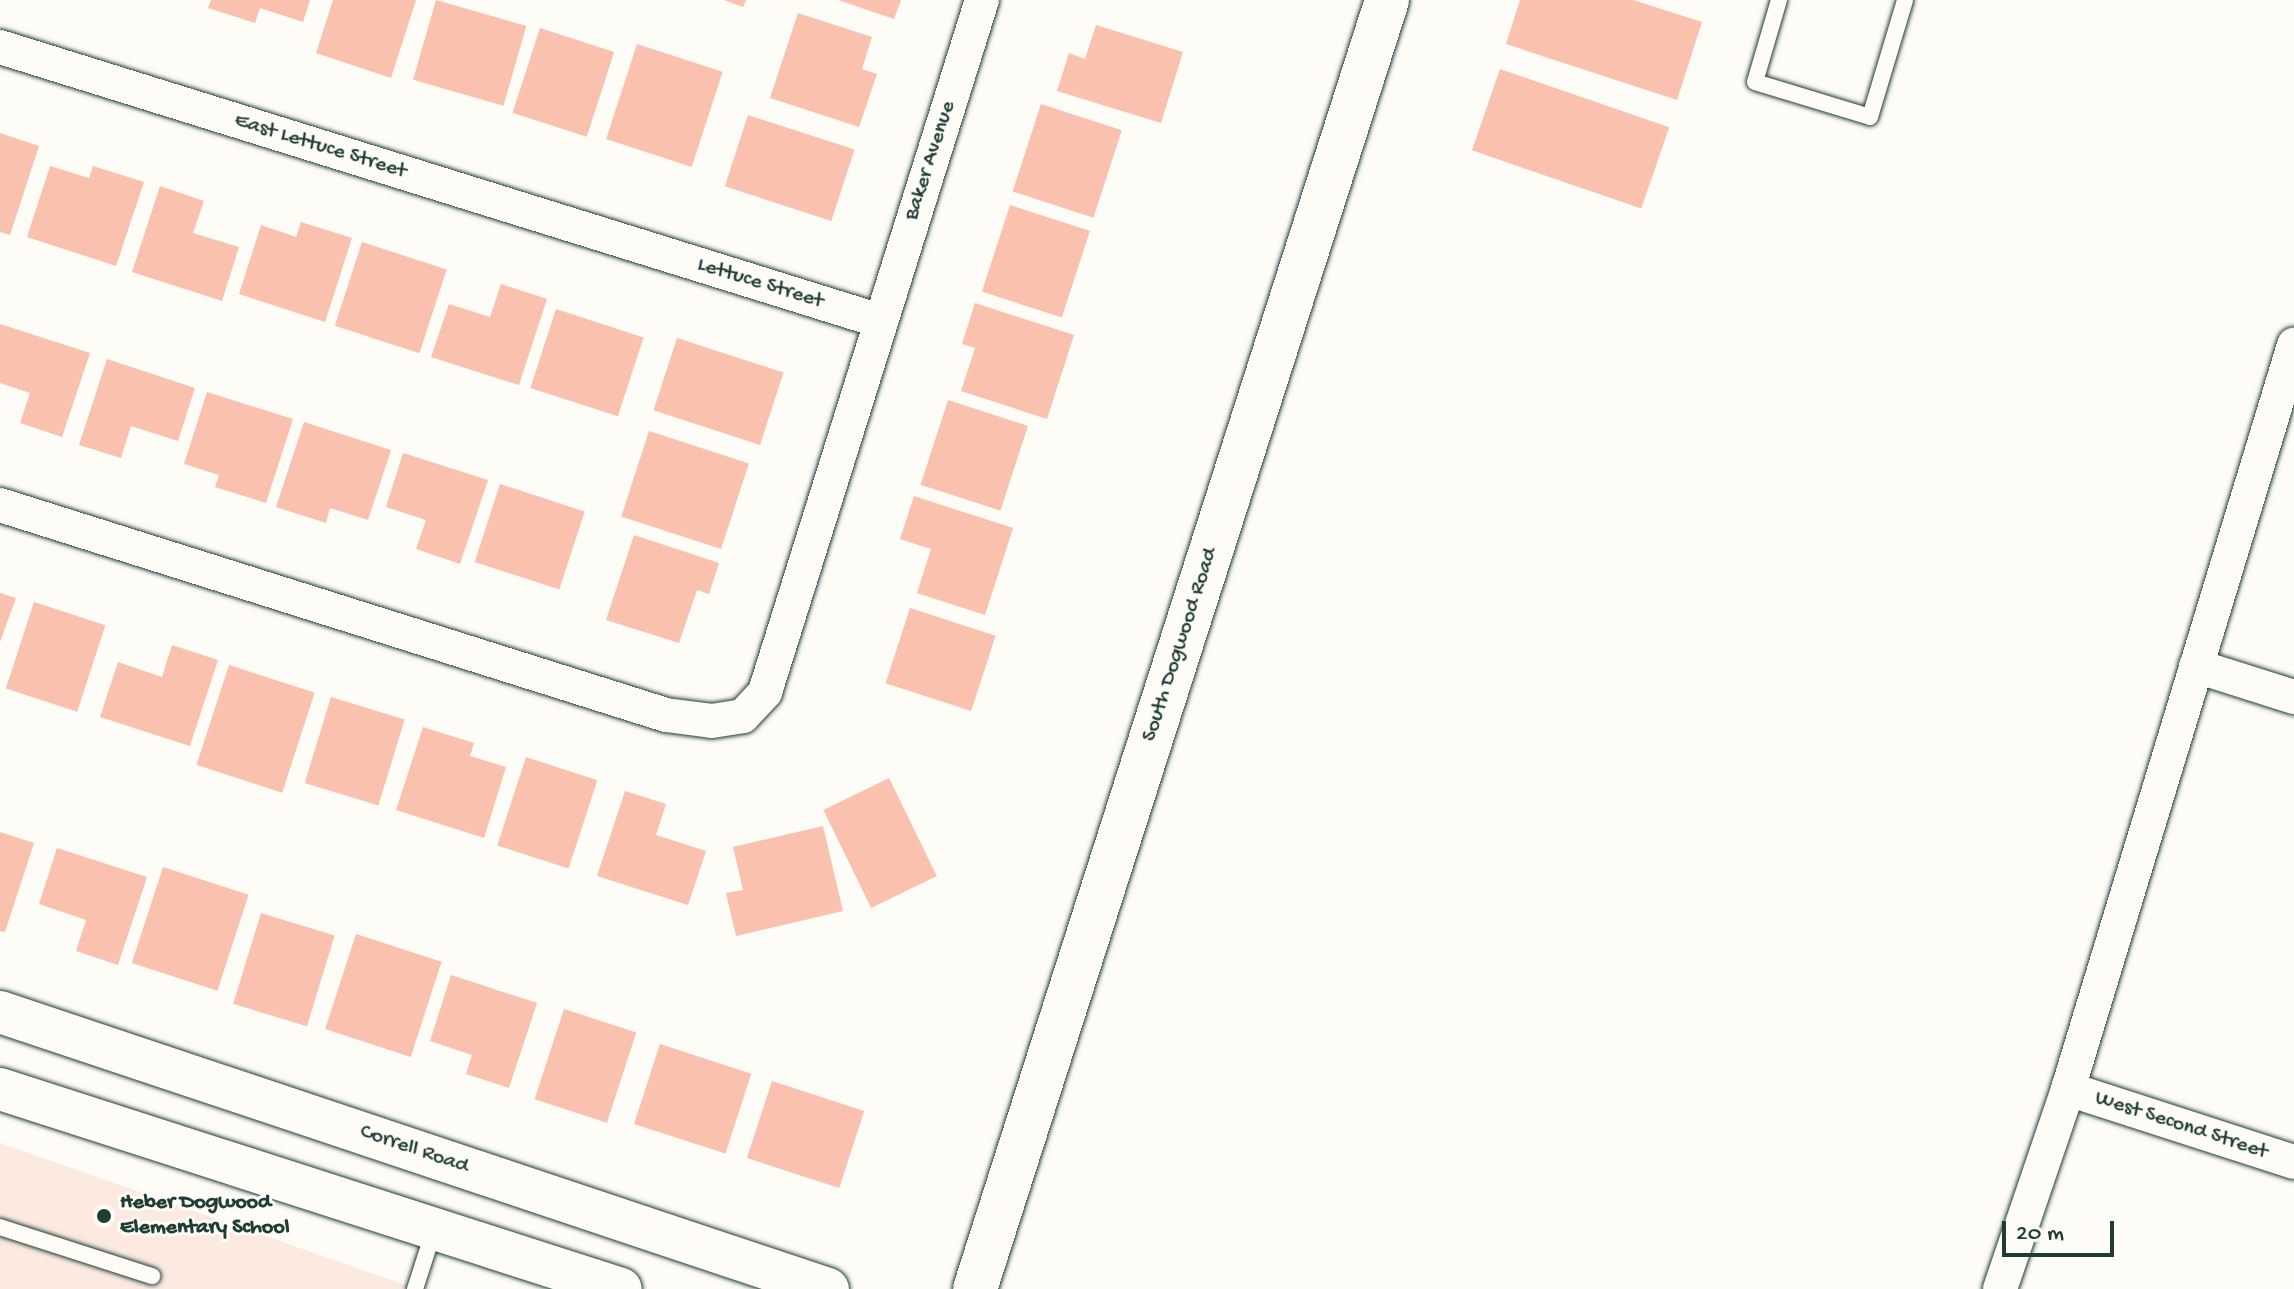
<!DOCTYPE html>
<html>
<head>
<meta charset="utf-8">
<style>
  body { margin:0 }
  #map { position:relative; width:2294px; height:1289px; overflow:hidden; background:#fdfcf7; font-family:"Gochi Hand",sans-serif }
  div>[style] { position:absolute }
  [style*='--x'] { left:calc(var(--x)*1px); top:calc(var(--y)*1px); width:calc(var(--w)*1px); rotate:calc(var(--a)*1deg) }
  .built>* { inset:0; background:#fceae1 }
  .building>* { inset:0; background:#f9c1ae; transform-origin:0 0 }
  .roads { filter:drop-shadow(0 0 2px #1f3d34) drop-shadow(0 0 2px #1f3d34) }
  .service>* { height:16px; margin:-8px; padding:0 8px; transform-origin:8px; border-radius:8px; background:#fdfcf7 }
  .minor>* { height:34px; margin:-17px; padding:0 17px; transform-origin:17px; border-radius:17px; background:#fdfcf7 }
  .tertiary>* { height:42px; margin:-21px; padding:0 21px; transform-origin:21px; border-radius:21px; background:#fdfcf7 }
  .secondary>* { height:44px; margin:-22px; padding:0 22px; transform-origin:22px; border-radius:22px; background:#fdfcf7 }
  .dots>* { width:22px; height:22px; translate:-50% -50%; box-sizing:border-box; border:4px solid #fdfcf7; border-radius:50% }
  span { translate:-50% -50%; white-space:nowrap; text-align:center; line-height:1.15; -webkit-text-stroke:6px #fdfcf7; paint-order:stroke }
  .street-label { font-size:22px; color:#1f3d34 }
  .poi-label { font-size:22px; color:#1f3d34; font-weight:700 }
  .left { translate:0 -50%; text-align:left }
  .scale { position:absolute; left:2002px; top:1221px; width:112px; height:36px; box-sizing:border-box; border:4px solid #1f3d34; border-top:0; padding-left:10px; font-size:24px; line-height:28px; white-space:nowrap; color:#1f3d34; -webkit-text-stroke:6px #fdfcf7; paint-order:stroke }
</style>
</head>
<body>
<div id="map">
  <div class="built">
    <div style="clip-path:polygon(0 1143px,417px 1289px,0 1289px)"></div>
  </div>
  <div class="building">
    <div style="clip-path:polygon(211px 0,310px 0,303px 22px,260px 8px,255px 23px,208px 8px)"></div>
    <div style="clip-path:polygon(333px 0,416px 0,391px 78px,316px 53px)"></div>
    <div style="left:436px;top:0;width:94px;height:83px;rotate:16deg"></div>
    <div style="clip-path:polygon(724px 0,746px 0,743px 7px)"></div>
    <div style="clip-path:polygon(838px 0,901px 0,894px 19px)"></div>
    <div style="clip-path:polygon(1520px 0,1633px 0,1702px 22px,1677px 100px,1506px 44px)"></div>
    <div style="clip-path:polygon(798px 13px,872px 37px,862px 69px,877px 74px,859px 127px,770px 98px)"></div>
    <div style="clip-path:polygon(1096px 25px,1183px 52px,1161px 123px,1057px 91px,1069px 53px,1085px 59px)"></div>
    <div style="left:540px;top:28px;width:78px;height:89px;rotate:18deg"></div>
    <div style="left:637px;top:44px;width:90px;height:100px;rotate:18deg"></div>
    <div style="left:1500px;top:69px;width:179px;height:86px;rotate:19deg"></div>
    <div style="left:1041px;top:104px;width:85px;height:92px;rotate:18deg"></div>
    <div style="left:748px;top:115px;width:112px;height:75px;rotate:18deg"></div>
    <div style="clip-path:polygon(0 133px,39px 146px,10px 235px,0 232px)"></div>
    <div style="clip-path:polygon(50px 166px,89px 178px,93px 166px,144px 182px,116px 266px,27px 237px)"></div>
    <div style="clip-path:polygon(160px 186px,204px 201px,193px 233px,239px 247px,222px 301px,132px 272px)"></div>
    <div style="left:1010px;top:205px;width:84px;height:91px;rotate:18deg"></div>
    <div style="clip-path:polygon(301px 222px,352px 238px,325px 322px,239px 294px,261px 225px,296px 237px)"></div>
    <div style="left:362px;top:242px;width:89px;height:88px;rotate:18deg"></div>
    <div style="clip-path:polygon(501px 284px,547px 299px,519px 385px,431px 357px,449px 304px,490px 317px)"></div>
    <div style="clip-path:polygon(975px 303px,1074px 335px,1047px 419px,961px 391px,975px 348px,962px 344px)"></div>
    <div style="left:556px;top:309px;width:92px;height:83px;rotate:18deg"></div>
    <div style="clip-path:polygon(0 324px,90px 353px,62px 437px,20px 423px,30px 393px,0 383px)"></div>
    <div style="left:677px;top:338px;width:112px;height:76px;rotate:18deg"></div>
    <div style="clip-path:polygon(107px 359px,195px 388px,178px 441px,131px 426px,121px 458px,79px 445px)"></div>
    <div style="clip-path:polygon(207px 392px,293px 419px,266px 503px,215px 487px,219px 475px,184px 464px)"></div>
    <div style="left:948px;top:400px;width:84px;height:89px;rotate:18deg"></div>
    <div style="clip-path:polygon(304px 422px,391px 450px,368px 520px,330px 508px,326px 523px,276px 507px)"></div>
    <div style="left:649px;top:431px;width:105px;height:90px;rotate:18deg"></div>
    <div style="clip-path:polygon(403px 453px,488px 480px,460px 564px,416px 549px,426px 520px,386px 507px)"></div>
    <div style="left:500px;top:484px;width:89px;height:82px;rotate:18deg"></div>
    <div style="clip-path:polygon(914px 496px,1013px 528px,985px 615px,917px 593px,931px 549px,900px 539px)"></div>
    <div style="clip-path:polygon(634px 535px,719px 563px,709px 594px,697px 590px,679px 643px,606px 620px)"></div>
    <div style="clip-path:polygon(0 593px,16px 598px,0 642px)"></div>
    <div style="left:34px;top:602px;width:75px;height:91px;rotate:18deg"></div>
    <div style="left:910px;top:608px;width:90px;height:79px;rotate:18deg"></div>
    <div style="clip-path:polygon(172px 645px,218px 660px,190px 746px,100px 717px,118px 662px,162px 677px)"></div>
    <div style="left:229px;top:665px;width:90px;height:105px;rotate:18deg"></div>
    <div style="left:331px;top:697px;width:77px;height:90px;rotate:17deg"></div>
    <div style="clip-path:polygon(423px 727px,474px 743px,470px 756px,506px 767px,484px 838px,396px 810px)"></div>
    <div style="left:526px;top:757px;width:75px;height:93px;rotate:18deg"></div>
    <div style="left:889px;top:778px;width:109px;height:73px;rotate:64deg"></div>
    <div style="clip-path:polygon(625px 791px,666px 804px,656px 835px,706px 851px,688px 905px,597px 876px)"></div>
    <div style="clip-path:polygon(823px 826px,843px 911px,736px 936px,726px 893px,743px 890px,733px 847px)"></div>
    <div style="clip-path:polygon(0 832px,34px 843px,5px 932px,0 931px)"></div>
    <div style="clip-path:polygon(57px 848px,147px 877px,118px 965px,76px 951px,86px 920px,39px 904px)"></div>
    <div style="left:163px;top:867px;width:90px;height:101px;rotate:18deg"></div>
    <div style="left:261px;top:913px;width:77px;height:95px;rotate:17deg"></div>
    <div style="left:356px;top:934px;width:90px;height:100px;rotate:18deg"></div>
    <div style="clip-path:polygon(451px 975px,537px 1003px,509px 1088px,466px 1074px,472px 1055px,430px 1041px)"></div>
    <div style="left:564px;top:1009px;width:76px;height:95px;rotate:18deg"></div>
    <div style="left:660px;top:1044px;width:96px;height:84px;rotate:18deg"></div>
    <div style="left:772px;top:1081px;width:97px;height:81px;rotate:18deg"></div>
  </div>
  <div class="roads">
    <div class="service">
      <div style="--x:1779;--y:0;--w:85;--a:106.3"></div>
      <div style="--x:1755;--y:82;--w:120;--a:16.9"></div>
      <div style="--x:1870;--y:117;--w:122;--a:-73.3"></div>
      <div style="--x:0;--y:1227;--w:160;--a:17.9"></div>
      <div style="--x:415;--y:1289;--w:62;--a:-72.1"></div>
    </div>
    <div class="minor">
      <div style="--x:0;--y:47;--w:922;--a:17.29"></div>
      <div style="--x:0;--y:505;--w:698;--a:17.5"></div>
      <div style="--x:666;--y:715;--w:46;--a:7.4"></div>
      <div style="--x:712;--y:721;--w:31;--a:-9"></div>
      <div style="--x:743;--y:716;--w:33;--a:-47"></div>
      <div style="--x:765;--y:692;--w:725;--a:-72.59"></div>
      <div style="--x:2196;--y:666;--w:103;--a:17.6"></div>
      <div style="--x:2068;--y:1089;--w:237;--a:17.9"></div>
      <div style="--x:2000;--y:1289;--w:211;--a:-71.2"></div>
      <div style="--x:2068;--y:1089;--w:778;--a:-73.1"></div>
    </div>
    <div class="tertiary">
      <div style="--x:0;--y:1012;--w:873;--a:18.5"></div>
      <div style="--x:0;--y:1089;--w:652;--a:17.85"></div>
    </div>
    <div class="secondary">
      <div style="--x:975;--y:1289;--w:1353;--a:-72.27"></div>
    </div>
  </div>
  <div class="dots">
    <div style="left:104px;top:1216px;background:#1f3d34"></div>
  </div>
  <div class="street-label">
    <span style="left:320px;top:147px;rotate:17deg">East Lettuce Street</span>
    <span style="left:931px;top:161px;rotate:-72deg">Baker Avenue</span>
    <span style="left:760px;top:284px;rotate:17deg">Lettuce Street</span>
    <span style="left:1181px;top:645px;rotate:-72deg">South Dogwood Road</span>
    <span style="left:2181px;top:1126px;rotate:18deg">West Second Street</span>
    <span style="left:414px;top:1150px;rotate:19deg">Correll Road</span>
  </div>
  <div class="poi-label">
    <span class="left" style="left:120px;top:1216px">Heber Dogwood<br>Elementary School</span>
  </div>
  <div class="scale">20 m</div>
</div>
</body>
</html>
